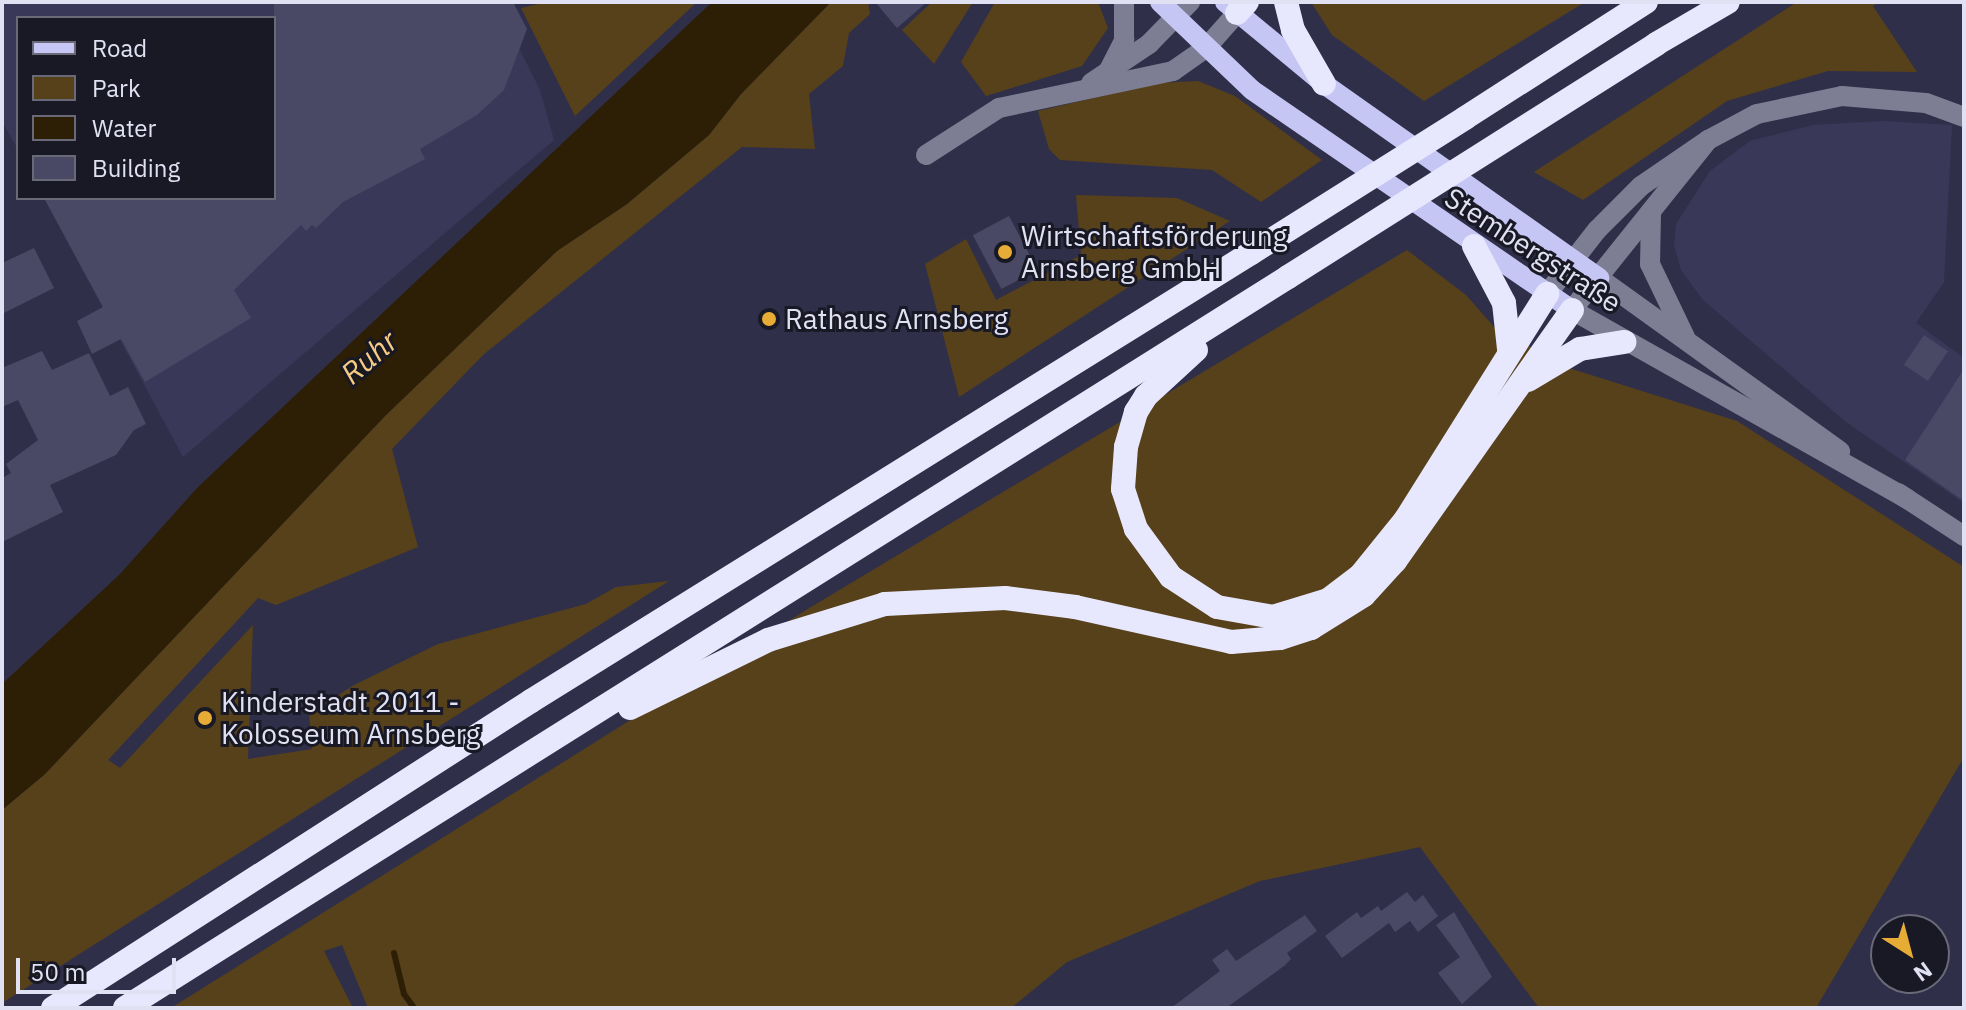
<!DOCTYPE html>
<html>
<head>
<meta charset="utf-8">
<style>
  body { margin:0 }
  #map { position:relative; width:1966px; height:1010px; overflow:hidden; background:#302f4a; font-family:"IBM Plex Sans",sans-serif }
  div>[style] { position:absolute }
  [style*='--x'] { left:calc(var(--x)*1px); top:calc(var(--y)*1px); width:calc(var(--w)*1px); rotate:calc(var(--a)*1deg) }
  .built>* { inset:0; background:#393859 }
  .green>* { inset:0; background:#57411a }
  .water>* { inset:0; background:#2d1f05 }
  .stream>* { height:6px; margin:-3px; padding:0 3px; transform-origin:3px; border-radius:3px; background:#2d1f05 }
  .building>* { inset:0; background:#494965; transform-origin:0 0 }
  .minor>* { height:20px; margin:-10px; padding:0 10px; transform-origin:10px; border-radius:10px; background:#7d7d93 }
  .major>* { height:20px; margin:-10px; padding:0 10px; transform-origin:10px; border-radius:10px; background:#c6c6f5 }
  .highway>* { height:24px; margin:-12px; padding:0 12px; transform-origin:12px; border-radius:12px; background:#e7e7fe }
  .highway-bridge>* { height:24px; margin:-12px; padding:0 12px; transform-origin:12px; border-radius:12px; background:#e7e7fe }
  .dots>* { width:22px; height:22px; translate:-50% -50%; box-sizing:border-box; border:4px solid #191925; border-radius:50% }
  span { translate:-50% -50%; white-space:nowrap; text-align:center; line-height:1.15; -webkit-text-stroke:6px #191925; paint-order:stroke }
  .poi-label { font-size:28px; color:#e0e1f2 }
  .left { translate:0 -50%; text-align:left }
  .street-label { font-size:28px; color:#e0e1f2 }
  .water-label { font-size:30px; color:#f7cb80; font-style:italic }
  .frame { position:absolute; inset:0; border:4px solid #e0e1f2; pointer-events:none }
  .legend { position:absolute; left:16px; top:16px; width:260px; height:184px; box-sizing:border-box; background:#191925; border:2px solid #696977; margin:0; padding:10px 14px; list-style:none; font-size:24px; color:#e0e1f2 }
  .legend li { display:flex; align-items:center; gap:16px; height:40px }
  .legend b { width:40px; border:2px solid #696977 }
  .north { position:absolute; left:1870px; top:914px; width:80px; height:80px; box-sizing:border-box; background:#191925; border:2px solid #696977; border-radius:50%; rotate:144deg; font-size:22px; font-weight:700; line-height:32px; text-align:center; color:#e0e1f2 }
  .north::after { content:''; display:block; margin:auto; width:28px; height:36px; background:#e7ac36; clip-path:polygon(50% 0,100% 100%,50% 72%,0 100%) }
  .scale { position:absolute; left:16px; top:958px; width:160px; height:36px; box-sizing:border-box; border:4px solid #e0e1f2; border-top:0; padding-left:10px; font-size:24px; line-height:28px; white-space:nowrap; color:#e0e1f2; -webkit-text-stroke:6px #191925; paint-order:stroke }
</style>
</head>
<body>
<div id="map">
  <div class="built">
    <div style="clip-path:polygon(2px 2px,496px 2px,540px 90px,554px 140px,183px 457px,44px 198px,274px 198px,274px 18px,18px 18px,18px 150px,2px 121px)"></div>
    <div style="clip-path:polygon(1883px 121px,1952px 125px,1944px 282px,1916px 323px,1964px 358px,1964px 503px,1846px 422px,1703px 300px,1681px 270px,1674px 245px,1676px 224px,1710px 171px,1750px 141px,1813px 125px)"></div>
  </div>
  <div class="green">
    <div style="clip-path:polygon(547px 2px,697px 2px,575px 116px,521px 8px)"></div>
    <div style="clip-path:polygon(831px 2px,868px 2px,870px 14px,849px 33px,843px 66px,809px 94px,815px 149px,742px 147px,484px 354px,392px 449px,418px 547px,276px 605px,258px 598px,108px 760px,120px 768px,253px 625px,248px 759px,312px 749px,309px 714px,354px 685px,438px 644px,586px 604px,616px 587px,669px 581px,2px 1003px,2px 810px,45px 774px,385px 416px,557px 251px,627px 204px,709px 135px,741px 94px)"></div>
    <div style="clip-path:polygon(932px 2px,973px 2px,934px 64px,902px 30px)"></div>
    <div style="clip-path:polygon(995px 2px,1098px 2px,1108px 28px,1082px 66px,986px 96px,961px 62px)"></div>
    <div style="clip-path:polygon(1311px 2px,1585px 2px,1424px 101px,1332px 35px)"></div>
    <div style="clip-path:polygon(1797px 2px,1879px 2px,1873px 6px,1917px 72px,1828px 71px,1727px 101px,1583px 200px,1534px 172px)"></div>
    <div style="clip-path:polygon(1198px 81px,1235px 96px,1322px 160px,1261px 202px,1212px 170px,1060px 160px,1049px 149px,1038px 111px,1158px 83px)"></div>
    <div style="clip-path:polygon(1076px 195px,1177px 198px,1230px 221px,959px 397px,925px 264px,966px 239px,996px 300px,1081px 255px)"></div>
    <div style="clip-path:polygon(1407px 250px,1466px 295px,1495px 328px,1572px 369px,1737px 421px,1964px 567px,1964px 757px,1816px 1008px,1539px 1008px,1420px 847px,1260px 881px,1067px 962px,1011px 1008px,368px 1008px,342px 945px,324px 951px,353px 1008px,171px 1008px,806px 610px)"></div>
  </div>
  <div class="water">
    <div style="clip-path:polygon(712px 2px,831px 2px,741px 94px,709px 135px,627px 204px,557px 251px,385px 416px,45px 774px,2px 810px,2px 684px,120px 574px,197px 488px)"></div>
  </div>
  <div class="stream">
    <div style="--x:394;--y:953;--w:42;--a:76.3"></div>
    <div style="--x:404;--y:994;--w:17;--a:54"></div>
  </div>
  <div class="building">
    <div style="clip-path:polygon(274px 2px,513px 2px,527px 29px,504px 90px,477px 115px,420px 149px,425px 159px,343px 202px,316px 228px,312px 225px,306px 231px,301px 225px,234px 290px,251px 318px,145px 382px,121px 339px,92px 354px,77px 321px,103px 307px,44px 198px,274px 198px)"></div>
    <div style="clip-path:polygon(875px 2px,927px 2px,897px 28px)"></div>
    <div style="left:1009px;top:216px;width:61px;height:41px;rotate:62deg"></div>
    <div style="clip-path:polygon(34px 248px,54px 288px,2px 314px,2px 263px)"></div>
    <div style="left:1924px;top:335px;width:29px;height:36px;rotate:34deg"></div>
    <div style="clip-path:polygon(42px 351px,52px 370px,89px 353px,110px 396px,128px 387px,146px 424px,134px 430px,116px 455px,50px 485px,63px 512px,2px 542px,2px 478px,11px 473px,6px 464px,38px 440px,18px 400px,2px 407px,2px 368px)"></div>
    <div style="clip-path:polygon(1964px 369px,1964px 501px,1905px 460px)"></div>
    <div style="clip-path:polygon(1407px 892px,1415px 902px,1423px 895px,1438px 916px,1418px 932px,1410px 921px,1395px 932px,1389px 923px,1342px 958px,1325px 936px,1357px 912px,1361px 918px,1378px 906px,1381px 911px)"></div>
    <div style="clip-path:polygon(1454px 912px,1492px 977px,1462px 1004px,1438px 973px,1460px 957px,1436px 925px)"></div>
    <div style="clip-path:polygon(1305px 915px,1317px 931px,1287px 953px,1291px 959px,1284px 966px,1226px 1008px,1171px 1008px,1220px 971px,1212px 960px,1227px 949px,1236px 961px)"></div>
  </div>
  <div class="minor">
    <div style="--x:1109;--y:70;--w:34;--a:-63"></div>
    <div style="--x:1124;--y:40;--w:38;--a:-90"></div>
    <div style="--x:1091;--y:83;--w:70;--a:-33.9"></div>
    <div style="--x:1149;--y:44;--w:59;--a:-45.7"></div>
    <div style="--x:1708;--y:140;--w:218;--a:128.7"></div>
    <div style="--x:1572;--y:310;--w:385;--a:29.4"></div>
    <div style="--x:926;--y:155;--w:87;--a:-32.8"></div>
    <div style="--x:999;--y:108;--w:178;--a:-12"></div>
    <div style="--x:1173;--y:71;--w:39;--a:-35"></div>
    <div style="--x:1205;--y:49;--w:48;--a:-48.4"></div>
    <div style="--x:1651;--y:213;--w:51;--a:91.1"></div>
    <div style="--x:1650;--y:264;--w:81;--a:64.4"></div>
    <div style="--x:1599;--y:278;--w:297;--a:35.7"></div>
    <div style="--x:1547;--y:294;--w:81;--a:-52"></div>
    <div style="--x:1597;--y:230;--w:62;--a:-45"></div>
    <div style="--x:1641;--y:186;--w:81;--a:-34.5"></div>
    <div style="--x:1708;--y:140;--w:55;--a:-28"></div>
    <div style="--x:1757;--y:114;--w:87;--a:-12"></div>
    <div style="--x:1842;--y:96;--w:84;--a:4.8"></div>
    <div style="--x:1926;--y:103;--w:40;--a:20.2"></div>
    <div style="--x:1898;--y:493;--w:79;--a:33.1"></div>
  </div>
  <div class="major">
    <div style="--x:1160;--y:2;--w:127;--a:43.7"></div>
    <div style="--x:1252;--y:90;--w:388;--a:34.5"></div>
    <div style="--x:1225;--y:2;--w:129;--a:39.6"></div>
    <div style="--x:1324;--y:84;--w:337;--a:35.2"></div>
  </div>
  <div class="highway">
    <div style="--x:1286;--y:2;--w:29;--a:76"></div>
    <div style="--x:1293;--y:30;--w:62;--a:60.1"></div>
    <div style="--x:1237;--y:13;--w:15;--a:-48"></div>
    <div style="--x:1656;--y:44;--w:83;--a:-30.3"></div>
    <div style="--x:1465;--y:118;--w:215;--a:-32.7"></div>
    <div style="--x:1474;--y:246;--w:64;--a:62.2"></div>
    <div style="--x:1504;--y:303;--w:46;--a:83.8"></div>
    <div style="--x:1196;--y:350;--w:68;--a:137.4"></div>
    <div style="--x:1146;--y:396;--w:19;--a:122"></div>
    <div style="--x:1136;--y:412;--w:36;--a:106"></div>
    <div style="--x:1126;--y:447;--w:42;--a:94.1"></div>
    <div style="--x:1123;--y:489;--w:42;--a:72"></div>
    <div style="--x:1136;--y:529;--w:59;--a:53.9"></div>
    <div style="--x:1171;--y:577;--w:55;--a:33.1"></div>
    <div style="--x:1217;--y:607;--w:57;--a:10.1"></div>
    <div style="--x:1273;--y:617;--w:58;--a:-17.2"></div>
    <div style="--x:1328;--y:600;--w:40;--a:-37"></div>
    <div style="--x:1360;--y:576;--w:73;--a:-51.1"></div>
    <div style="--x:1406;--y:519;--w:266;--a:-57.9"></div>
    <div style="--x:1528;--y:380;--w:61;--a:-30.8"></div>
    <div style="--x:1580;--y:349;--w:45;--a:-9"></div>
    <div style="--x:630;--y:708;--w:154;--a:-26.2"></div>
    <div style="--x:768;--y:640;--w:122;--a:-17.1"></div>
    <div style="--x:885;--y:604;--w:120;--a:-2.9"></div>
    <div style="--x:1005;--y:598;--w:71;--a:7.3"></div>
    <div style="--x:1075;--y:607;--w:160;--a:12.6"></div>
    <div style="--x:1231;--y:642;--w:49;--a:-4.7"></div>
    <div style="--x:1280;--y:638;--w:33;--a:-18"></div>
    <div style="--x:1311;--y:628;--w:62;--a:-31.9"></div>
    <div style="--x:1364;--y:595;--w:46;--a:-47.6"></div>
    <div style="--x:1395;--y:561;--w:307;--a:-54.8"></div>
    <div style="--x:53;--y:1008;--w:568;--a:-32.71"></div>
    <div style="--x:531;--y:701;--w:848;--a:-31.89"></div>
    <div style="--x:125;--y:1008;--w:1374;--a:-32.15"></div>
  </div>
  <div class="highway-bridge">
    <div style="--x:1251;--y:253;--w:253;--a:-32.2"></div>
    <div style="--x:1288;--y:277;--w:436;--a:-32.3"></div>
  </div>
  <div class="dots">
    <div style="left:1005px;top:252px;background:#e7ac36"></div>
    <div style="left:769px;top:319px;background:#e7ac36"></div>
    <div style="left:205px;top:718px;background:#e7ac36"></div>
  </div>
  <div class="poi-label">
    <span class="left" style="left:1021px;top:252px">Wirtschaftsförderung<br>Arnsberg GmbH</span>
    <span class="left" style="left:785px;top:319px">Rathaus Arnsberg</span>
    <span class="left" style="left:221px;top:718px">Kinderstadt 2011 -<br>Kolosseum Arnsberg</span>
  </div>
  <div class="street-label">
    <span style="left:1533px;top:250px;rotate:33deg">Stembergstraße</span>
  </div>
  <div class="water-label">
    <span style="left:369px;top:357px;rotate:-41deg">Ruhr</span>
  </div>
  <div class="frame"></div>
  <ul class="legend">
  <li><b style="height:10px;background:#c6c6f5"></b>Road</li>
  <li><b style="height:22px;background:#57411a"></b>Park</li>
  <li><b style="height:22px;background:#2d1f05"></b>Water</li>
  <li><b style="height:22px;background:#494965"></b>Building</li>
  </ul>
  <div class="north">N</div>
  <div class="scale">50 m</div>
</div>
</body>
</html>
